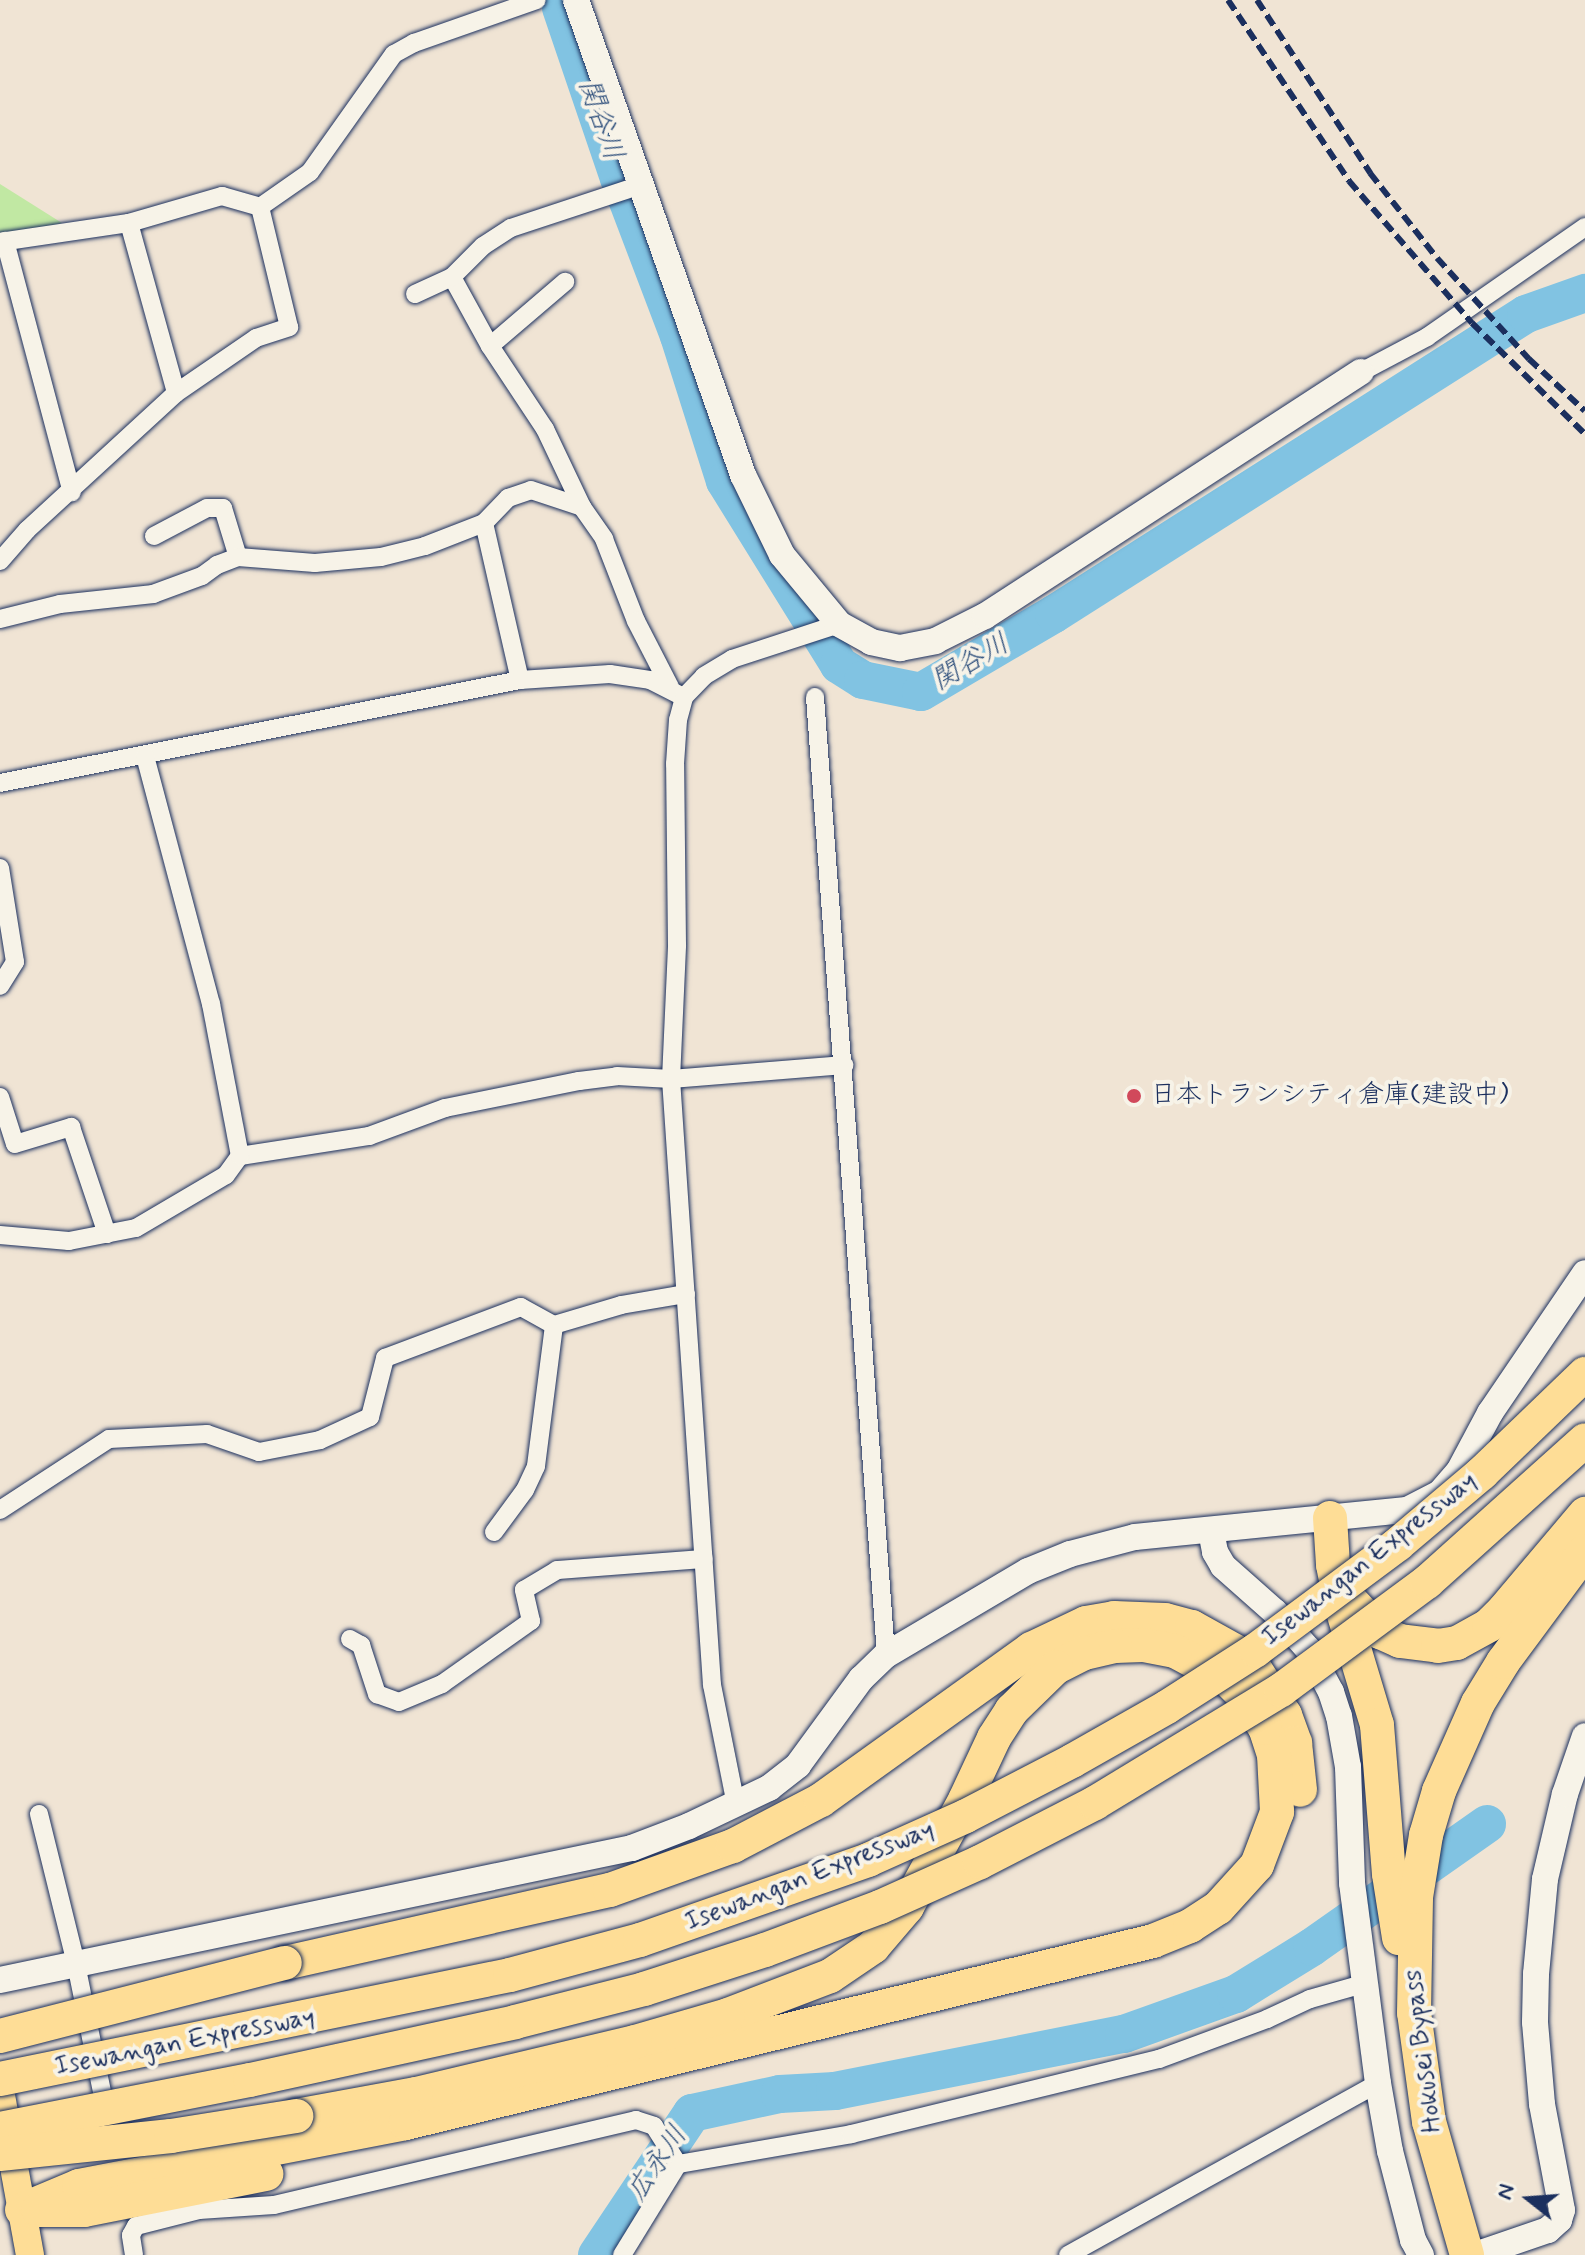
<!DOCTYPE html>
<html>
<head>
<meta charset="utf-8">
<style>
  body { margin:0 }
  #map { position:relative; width:1585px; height:2255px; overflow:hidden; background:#f0e4d4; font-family:Mynerve,"Klee One",sans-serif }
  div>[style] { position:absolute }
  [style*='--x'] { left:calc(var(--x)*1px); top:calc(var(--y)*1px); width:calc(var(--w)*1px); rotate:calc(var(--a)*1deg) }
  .green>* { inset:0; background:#c1e8a3 }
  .river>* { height:38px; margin:-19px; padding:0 19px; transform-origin:19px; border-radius:19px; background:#81c3e2 }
  .roads { filter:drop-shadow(0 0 2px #1b2f5e) drop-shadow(0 0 2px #1b2f5e) }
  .street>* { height:18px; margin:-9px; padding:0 9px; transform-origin:9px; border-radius:9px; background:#f7f3e8 }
  .secondary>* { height:26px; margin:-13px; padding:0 13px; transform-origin:13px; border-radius:13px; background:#f7f3e8 }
  .primary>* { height:28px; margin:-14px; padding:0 14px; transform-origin:14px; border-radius:14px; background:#fedd96 }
  .highway>* { height:34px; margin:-17px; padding:0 17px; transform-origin:17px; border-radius:17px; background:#fedd96 }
  .rail>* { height:6px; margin-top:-3px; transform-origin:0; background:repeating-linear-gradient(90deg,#1b2f5e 0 12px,transparent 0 18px) }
  .bridges { filter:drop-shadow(0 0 2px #1b2f5e) drop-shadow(0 0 2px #1b2f5e) }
  .highway-bridge>* { height:34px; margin:-17px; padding:0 17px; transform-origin:17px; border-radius:17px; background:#fedd96 }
  .dots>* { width:22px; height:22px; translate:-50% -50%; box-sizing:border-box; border:4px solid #f7f3e8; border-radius:50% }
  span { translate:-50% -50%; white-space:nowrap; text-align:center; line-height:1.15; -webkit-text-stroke:8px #f7f3e8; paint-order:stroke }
  .poi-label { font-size:26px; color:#1b2f5e }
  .left { translate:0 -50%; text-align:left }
  .street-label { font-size:26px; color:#1b2f5e }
  .water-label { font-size:28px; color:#34547f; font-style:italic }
  .north { position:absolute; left:1489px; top:2159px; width:80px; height:80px; -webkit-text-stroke:6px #f7f3e8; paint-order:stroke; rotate:287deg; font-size:22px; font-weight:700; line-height:32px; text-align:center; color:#1b2f5e }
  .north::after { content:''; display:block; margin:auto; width:28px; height:36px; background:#1b2f5e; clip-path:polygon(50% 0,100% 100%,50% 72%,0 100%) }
</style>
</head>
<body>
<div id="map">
  <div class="green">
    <div style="clip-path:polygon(0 184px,62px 223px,0 238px)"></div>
  </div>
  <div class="river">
    <div style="--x:561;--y:8;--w:180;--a:71.2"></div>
    <div style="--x:619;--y:178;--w:169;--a:69.2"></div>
    <div style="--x:679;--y:336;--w:152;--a:72.4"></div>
    <div style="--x:725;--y:481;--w:216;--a:58.2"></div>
    <div style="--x:839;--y:665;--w:28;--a:32"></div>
    <div style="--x:863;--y:680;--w:59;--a:11.7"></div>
    <div style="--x:921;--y:692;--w:154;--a:-30.4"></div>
    <div style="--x:1054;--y:614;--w:559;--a:-32.44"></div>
    <div style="--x:1526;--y:314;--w:63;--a:-19.6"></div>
    <div style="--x:597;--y:2255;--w:171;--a:-56.2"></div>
    <div style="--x:692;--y:2113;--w:90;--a:-12.2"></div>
    <div style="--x:780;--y:2094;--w:55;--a:-3.1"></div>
    <div style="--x:835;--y:2091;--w:295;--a:-11.2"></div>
    <div style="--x:1124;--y:2034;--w:119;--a:-19.7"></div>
    <div style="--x:1236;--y:1994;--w:89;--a:-31.7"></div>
    <div style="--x:1312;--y:1947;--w:214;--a:-35.1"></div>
  </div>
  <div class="roads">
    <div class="street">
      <div style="--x:260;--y:207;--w:61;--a:-35"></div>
      <div style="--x:310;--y:172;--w:145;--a:-54.6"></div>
      <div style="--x:394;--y:54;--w:23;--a:-29"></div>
      <div style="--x:414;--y:43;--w:130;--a:-19.3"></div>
      <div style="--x:129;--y:223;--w:176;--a:74.5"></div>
      <div style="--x:5;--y:241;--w:260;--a:75.1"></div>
      <div style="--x:0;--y:242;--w:130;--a:-8.4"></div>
      <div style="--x:129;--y:223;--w:97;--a:-16.2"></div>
      <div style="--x:222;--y:196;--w:40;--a:16"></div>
      <div style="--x:452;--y:277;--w:79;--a:61.2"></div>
      <div style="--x:490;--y:346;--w:100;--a:56.5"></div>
      <div style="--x:545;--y:429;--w:86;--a:64.6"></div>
      <div style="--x:582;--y:507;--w:39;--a:55"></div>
      <div style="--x:604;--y:539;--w:88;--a:68.7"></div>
      <div style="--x:636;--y:621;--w:74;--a:62.7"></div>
      <div style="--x:415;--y:294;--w:41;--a:-24.7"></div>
      <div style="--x:452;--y:277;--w:44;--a:-45"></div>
      <div style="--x:483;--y:246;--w:33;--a:-33"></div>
      <div style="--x:511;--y:228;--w:137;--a:-18.3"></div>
      <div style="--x:490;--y:346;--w:99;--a:-40.5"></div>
      <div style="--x:1361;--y:372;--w:75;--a:-27.9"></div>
      <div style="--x:1427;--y:337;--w:193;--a:-34.8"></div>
      <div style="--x:484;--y:523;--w:161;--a:77.1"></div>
      <div style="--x:154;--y:536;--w:60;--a:-27.8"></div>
      <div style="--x:207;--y:508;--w:16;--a:0"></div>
      <div style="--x:223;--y:508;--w:51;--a:73"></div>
      <div style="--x:0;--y:561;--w:41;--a:-48.9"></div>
      <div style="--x:27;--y:530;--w:202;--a:-42.6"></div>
      <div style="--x:176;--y:393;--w:97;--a:-34.5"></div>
      <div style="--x:256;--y:338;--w:35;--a:-18"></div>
      <div style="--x:289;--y:327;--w:123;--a:-103.6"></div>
      <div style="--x:0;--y:619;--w:62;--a:-14"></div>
      <div style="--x:60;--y:604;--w:94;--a:-6.1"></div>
      <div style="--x:153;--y:594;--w:52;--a:-20.2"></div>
      <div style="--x:202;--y:576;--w:19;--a:-36"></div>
      <div style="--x:217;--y:565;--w:22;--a:-21"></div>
      <div style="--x:238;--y:557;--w:77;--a:4.5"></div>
      <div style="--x:315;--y:563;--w:66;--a:-5.2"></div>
      <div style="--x:381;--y:557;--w:45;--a:-14"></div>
      <div style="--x:425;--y:546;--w:63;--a:-21.3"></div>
      <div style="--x:484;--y:523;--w:35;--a:-46"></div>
      <div style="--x:508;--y:498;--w:24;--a:-19"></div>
      <div style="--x:531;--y:490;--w:54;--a:18.4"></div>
      <div style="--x:815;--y:697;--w:961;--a:85.76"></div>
      <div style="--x:0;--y:783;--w:530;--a:-11.2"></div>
      <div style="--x:520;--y:680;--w:90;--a:-3.8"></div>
      <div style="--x:610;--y:674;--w:40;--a:8.5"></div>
      <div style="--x:650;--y:680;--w:38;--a:27"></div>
      <div style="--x:0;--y:868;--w:95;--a:80.9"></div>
      <div style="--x:15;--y:962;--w:28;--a:122"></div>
      <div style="--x:0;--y:1097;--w:49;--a:72.3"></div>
      <div style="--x:15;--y:1144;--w:59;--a:-16.9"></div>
      <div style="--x:71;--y:1127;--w:113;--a:71.4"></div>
      <div style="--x:240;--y:1156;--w:131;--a:-8.8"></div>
      <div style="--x:369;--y:1136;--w:81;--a:-20.2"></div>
      <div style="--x:445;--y:1108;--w:137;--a:-11.4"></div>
      <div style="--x:579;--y:1081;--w:38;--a:-7"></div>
      <div style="--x:617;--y:1076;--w:54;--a:3.2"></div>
      <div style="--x:671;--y:1079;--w:174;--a:-4.6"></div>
      <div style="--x:0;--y:1235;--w:69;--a:5"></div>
      <div style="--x:69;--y:1241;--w:68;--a:-11"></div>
      <div style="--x:136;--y:1228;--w:104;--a:-30.5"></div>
      <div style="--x:226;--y:1175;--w:24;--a:-54"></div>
      <div style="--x:240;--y:1156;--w:155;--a:-100.8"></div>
      <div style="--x:211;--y:1004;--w:257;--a:-104.9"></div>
      <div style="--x:0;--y:1510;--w:130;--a:-33.1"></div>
      <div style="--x:109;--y:1439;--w:98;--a:-2.9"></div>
      <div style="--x:207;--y:1434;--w:55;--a:19.1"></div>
      <div style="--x:259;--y:1452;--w:62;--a:-11.1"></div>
      <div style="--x:320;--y:1440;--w:55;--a:-24.7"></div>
      <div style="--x:370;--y:1417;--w:61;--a:-75.7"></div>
      <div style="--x:385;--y:1358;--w:145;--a:-20.6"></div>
      <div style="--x:521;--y:1307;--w:38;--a:29"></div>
      <div style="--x:554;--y:1325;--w:70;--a:-16.6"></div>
      <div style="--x:621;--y:1305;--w:66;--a:-9.6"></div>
      <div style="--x:494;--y:1532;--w:52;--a:-53.6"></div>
      <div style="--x:525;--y:1490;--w:26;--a:-65"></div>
      <div style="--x:536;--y:1466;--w:142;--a:-82.7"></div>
      <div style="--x:350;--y:1639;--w:13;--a:29"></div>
      <div style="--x:361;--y:1645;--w:52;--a:71.9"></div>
      <div style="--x:377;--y:1694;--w:23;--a:20"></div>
      <div style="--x:399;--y:1702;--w:47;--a:-22.7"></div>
      <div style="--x:442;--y:1684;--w:109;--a:-35.3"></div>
      <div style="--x:531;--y:1621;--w:32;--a:-103"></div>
      <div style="--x:524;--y:1590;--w:39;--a:-31"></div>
      <div style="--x:557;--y:1570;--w:147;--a:-4.3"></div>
      <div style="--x:736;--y:1805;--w:122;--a:-101.3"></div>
      <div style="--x:712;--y:1685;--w:607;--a:-93.87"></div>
      <div style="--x:671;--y:1079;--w:134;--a:-87.4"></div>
      <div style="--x:677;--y:945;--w:181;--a:-90.6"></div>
      <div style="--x:675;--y:764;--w:44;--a:-86.1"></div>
      <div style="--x:678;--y:720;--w:24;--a:-75"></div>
      <div style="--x:684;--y:697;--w:29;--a:-46"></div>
      <div style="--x:704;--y:676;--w:33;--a:-31"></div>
      <div style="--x:732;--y:659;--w:113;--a:-18.1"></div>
      <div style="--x:39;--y:1814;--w:154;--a:76.1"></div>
      <div style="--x:76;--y:1964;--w:155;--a:78.5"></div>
      <div style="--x:134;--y:2255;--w:20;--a:-99"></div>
      <div style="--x:131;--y:2235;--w:10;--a:-61"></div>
      <div style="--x:136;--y:2226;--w:65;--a:-14.3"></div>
      <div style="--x:199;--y:2210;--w:75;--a:-3.8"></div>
      <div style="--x:274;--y:2205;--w:372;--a:-13.2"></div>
      <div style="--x:636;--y:2120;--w:19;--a:18"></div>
      <div style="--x:654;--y:2126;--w:45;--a:57.7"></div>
      <div style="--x:622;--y:2255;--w:107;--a:-58.4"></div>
      <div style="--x:678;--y:2164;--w:176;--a:-9.8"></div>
      <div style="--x:851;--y:2134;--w:317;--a:-13.7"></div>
      <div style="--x:1159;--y:2059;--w:115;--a:-20.3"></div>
      <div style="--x:1267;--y:2019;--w:47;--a:-24.9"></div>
      <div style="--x:1310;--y:1999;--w:55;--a:-15.8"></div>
      <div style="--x:1068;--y:2255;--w:355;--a:-29"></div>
    </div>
    <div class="secondary">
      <div style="--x:576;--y:0;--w:504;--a:70.63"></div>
      <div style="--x:743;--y:475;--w:89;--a:64"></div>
      <div style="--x:782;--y:555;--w:89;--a:50.4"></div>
      <div style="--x:839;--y:624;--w:37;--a:29"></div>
      <div style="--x:871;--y:642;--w:30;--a:12"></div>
      <div style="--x:900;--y:648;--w:36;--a:-11"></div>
      <div style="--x:935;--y:641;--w:56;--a:-26.6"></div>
      <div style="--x:985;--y:616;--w:448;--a:-33"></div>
      <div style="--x:1211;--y:1531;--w:21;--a:79"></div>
      <div style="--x:1215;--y:1552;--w:16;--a:60"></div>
      <div style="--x:1223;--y:1566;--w:69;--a:41.5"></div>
      <div style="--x:1275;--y:1612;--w:50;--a:48.3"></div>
      <div style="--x:1308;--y:1649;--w:49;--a:61.9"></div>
      <div style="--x:1331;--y:1692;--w:25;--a:72"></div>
      <div style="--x:1339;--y:1716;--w:52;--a:80"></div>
      <div style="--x:1348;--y:1767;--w:116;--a:88"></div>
      <div style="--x:1352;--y:1883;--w:202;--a:82.6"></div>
      <div style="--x:1378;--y:2083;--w:69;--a:80"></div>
      <div style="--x:1390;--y:2151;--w:92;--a:75.5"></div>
      <div style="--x:1413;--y:2240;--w:17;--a:62"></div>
      <div style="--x:0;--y:1980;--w:646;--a:-11.8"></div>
      <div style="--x:632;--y:1848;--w:61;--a:-21.1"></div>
      <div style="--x:689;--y:1826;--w:89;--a:-25.4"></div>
      <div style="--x:769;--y:1788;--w:37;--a:-38"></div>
      <div style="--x:798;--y:1765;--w:107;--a:-53.8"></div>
      <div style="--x:861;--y:1679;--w:35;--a:-44"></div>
      <div style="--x:886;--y:1655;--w:165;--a:-30.6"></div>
      <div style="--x:1028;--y:1571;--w:45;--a:-22"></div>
      <div style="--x:1070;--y:1554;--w:67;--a:-14.7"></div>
      <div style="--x:1135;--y:1537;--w:273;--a:-5.7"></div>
      <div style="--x:1407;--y:1510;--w:37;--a:-27"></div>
      <div style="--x:1440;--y:1493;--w:29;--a:-49"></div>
      <div style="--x:1459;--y:1471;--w:66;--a:-61.9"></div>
      <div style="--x:1490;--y:1413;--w:169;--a:-55.8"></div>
      <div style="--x:1475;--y:2255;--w:77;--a:-18.9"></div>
      <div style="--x:1548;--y:2230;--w:15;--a:-42"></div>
      <div style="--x:1559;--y:2220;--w:10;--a:-73"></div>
      <div style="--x:1562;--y:2210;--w:108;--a:-100.7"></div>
      <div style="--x:1542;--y:2104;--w:82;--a:-94.9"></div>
      <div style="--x:1535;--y:2022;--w:48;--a:-88.8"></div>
      <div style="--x:1536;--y:1974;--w:95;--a:-84.6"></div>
      <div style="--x:1545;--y:1879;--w:87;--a:-76.8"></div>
      <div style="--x:1565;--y:1794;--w:61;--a:-71"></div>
    </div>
    <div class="primary">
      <div style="--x:0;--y:2090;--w:168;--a:79.7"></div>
    </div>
    <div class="highway">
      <div style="--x:1330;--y:1518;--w:47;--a:86.3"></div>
      <div style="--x:1333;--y:1565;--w:41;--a:78.7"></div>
      <div style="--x:1341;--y:1605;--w:125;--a:73.3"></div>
      <div style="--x:1377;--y:1725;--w:149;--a:85.4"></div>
      <div style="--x:1389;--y:1874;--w:65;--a:81.1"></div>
      <div style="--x:1353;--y:1603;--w:40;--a:47"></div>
      <div style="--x:1380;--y:1632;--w:22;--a:24"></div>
      <div style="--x:1400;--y:1641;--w:38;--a:7"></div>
      <div style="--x:1438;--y:1646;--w:19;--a:-9"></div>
      <div style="--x:1457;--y:1643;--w:37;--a:-29"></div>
      <div style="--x:1489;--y:1625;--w:21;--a:-45"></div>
      <div style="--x:1504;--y:1610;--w:126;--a:-49.8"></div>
      <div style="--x:285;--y:1963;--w:333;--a:-12.7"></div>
      <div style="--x:610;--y:1890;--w:131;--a:-19.7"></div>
      <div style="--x:733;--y:1846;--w:99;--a:-27.6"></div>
      <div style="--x:821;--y:1800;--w:259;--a:-35.7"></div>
      <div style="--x:1031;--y:1649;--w:61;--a:-25.3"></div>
      <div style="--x:1086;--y:1623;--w:28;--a:-10"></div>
      <div style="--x:1114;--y:1618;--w:51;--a:2.2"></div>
      <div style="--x:1165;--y:1620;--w:28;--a:15"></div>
      <div style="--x:1192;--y:1627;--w:49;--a:29.2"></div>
      <div style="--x:1235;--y:1651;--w:27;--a:42"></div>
      <div style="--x:1255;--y:1669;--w:55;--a:56.9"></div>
      <div style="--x:1285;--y:1715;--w:30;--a:70"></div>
      <div style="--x:1295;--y:1743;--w:47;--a:83.9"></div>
      <div style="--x:22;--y:2210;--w:62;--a:-22.8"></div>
      <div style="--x:79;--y:2186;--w:333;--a:-10.9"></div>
      <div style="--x:406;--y:2123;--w:769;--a:-13.69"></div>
      <div style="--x:1153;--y:1941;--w:40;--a:-22"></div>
      <div style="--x:1190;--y:1926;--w:33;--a:-33"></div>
      <div style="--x:1218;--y:1908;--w:58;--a:-47.8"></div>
      <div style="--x:1257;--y:1865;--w:57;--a:-69.3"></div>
      <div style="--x:1277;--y:1812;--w:57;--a:-93"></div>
      <div style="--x:1274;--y:1755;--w:28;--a:-108"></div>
      <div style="--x:1265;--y:1728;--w:36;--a:-122"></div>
      <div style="--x:1246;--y:1698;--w:27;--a:-135"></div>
      <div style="--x:1227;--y:1679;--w:59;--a:-151.7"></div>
      <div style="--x:1175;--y:1651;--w:33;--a:-169"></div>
      <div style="--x:1143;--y:1645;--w:28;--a:178"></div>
      <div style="--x:1115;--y:1646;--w:32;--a:167"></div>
      <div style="--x:1084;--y:1653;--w:31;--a:153"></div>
      <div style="--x:1056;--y:1667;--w:62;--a:135.7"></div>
      <div style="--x:1012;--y:1710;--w:33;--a:123"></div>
      <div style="--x:994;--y:1738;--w:68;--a:115.1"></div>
      <div style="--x:965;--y:1800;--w:122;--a:118.5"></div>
      <div style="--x:907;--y:1907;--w:52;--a:130.4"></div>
      <div style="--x:873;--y:1947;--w:52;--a:146"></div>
      <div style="--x:830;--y:1976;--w:109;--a:159.1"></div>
      <div style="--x:728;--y:2015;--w:97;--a:163.8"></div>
      <div style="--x:635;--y:2042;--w:225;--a:166.6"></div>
      <div style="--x:416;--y:2094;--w:122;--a:169.6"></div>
      <div style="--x:38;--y:2210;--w:46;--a:0"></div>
      <div style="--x:84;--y:2210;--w:186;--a:-11.2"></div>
      <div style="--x:1467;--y:2255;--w:138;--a:-105.9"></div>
      <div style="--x:1429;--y:2122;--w:110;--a:-97.8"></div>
      <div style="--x:1414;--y:2013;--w:116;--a:-89"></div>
      <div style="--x:1416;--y:1897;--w:63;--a:-80.8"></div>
      <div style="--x:1426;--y:1835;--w:46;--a:-73.5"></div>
      <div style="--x:1439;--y:1791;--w:96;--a:-66.1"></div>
      <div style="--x:1478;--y:1703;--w:48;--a:-58.6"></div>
      <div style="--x:1503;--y:1662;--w:138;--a:-53.5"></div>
    </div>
  </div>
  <div class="rail">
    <div style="--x:1228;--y:0;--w:218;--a:56.2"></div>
    <div style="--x:1349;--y:181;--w:188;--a:49.1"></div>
    <div style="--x:1472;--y:323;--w:158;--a:44.5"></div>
    <div style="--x:1257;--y:0;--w:207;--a:56.8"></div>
    <div style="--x:1370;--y:173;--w:108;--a:51.8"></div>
    <div style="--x:1437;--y:258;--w:137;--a:47.7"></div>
    <div style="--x:1529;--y:359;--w:76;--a:42.9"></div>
  </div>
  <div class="bridges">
    <div class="highway-bridge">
      <div style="--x:0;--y:2036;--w:294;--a:-14.4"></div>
      <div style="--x:0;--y:2079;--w:520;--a:-11.53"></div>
      <div style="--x:510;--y:1975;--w:135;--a:-15.1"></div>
      <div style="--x:640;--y:1940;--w:242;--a:-19.3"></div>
      <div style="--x:868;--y:1860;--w:107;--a:-24.2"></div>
      <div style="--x:966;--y:1816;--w:119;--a:-27.4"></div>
      <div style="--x:1072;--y:1761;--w:109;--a:-29.6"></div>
      <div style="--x:1167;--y:1707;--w:106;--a:-32.6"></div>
      <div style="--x:1256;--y:1650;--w:177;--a:-36.7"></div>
      <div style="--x:1398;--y:1544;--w:110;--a:-40.2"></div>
      <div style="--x:1482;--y:1473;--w:143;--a:-43.9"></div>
      <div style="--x:0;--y:2129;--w:255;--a:-11.1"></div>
      <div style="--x:250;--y:2080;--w:271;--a:-12.3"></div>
      <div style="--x:515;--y:2022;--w:133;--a:-14.3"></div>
      <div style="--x:644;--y:1989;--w:127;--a:-17.9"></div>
      <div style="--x:765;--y:1950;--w:123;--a:-20.5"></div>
      <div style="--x:880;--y:1907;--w:110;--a:-24.2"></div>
      <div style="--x:980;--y:1862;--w:129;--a:-27.2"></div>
      <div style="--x:1095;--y:1803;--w:218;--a:-31.3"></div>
      <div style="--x:1281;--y:1690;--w:182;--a:-36.5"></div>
      <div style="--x:1427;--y:1582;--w:212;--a:-41.9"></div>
      <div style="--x:0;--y:2154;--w:172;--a:-6"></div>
      <div style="--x:171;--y:2136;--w:127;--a:-9.1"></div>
    </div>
  </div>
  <div class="dots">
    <div style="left:1134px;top:1096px;background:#d1495b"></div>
  </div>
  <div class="poi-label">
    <span class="left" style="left:1150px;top:1096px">日本トランシティ倉庫(建設中)</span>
  </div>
  <div class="street-label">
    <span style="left:1370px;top:1560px;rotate:-38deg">Isewangan Expressway</span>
    <span style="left:810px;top:1877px;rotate:-21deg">Isewangan Expressway</span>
    <span style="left:185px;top:2043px;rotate:-11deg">Isewangan Expressway</span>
    <span style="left:1424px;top:2051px;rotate:-97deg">Hokusei Bypass</span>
  </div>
  <div class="water-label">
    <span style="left:600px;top:120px;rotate:71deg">関谷川</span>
    <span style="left:971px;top:663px;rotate:-30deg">関谷川</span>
    <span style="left:658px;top:2164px;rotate:-56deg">広永川</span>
  </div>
  <div class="north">N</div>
</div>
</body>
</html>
